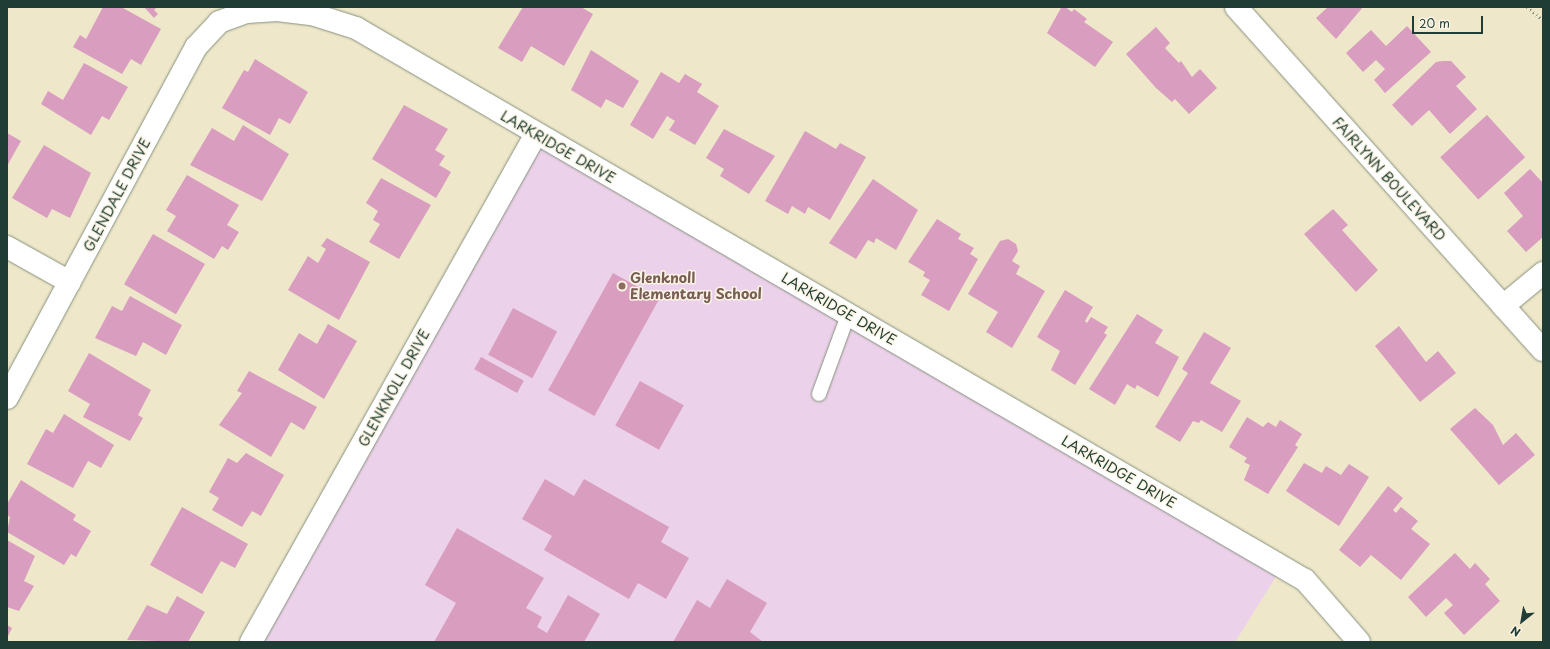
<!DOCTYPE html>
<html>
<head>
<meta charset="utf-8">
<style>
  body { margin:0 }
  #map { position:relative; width:1550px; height:649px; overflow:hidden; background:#eee7ca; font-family:"Playpen Sans",sans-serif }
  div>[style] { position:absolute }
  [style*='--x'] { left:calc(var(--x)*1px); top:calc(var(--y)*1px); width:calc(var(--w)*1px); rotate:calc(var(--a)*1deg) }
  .built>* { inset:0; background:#ecd1ea }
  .building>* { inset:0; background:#d89dbf; transform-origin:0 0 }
  .path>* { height:2.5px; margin-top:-1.25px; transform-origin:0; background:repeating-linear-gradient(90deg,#86927f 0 1px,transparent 0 4px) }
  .roads { filter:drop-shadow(0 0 1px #86927f) drop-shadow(0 0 1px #86927f) }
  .lane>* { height:14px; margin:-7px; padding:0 7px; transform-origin:7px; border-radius:7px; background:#fff }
  .street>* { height:22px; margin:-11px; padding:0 11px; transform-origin:11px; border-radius:11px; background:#fff }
  .secondary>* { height:22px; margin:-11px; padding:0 11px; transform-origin:11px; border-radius:11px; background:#fff }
  .dots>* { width:11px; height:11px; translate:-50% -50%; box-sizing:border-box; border:2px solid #fcf5e5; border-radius:50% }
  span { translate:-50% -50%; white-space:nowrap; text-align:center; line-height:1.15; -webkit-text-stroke:3px #fcf5e5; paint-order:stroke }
  .street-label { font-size:14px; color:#1f3d34 }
  .education-label { font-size:14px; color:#785e54; font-weight:700 }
  .left { translate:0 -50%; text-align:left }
  .frame { position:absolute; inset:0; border:8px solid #1f3d34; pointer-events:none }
  .north { position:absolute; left:1502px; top:601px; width:40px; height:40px; -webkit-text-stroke:3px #fcf5e5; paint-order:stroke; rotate:211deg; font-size:11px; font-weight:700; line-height:16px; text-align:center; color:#1f3d34 }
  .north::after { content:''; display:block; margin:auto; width:14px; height:18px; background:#1f3d34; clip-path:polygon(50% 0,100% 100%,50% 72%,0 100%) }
  .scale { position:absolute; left:1412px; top:16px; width:71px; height:18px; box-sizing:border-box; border:2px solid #1f3d34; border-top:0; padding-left:5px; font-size:12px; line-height:14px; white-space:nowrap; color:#1f3d34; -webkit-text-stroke:3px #fcf5e5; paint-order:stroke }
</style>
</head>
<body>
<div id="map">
  <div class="built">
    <div style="clip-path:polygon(536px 134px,1277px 575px,1235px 642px,251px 642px)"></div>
  </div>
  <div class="building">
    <div style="clip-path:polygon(103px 7px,121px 7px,161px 29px,141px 65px,131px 59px,122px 74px,73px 47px,80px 35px,86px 39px)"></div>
    <div style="clip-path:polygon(144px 7px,157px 7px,154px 10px,158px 14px,154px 18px)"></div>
    <div style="clip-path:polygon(523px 7px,581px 7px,593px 14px,564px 66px,531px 46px,522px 62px,498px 48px)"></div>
    <div style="clip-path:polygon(1065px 7px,1072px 12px,1074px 9px,1087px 19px,1084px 22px,1113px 42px,1095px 67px,1047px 33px,1061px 8px)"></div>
    <div style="clip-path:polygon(1328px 7px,1363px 7px,1336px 39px,1316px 18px)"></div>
    <div style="clip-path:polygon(1407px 26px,1431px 52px,1385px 93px,1374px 80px,1385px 69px,1376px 60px,1363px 72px,1346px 53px,1371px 30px,1386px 46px)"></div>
    <div style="clip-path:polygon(1156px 27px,1170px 43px,1165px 48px,1179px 63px,1181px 61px,1192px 77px,1200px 69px,1217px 88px,1189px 114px,1175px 99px,1172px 102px,1156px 88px,1126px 54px)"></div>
    <div style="clip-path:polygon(591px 50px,639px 81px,623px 108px,606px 99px,601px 108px,571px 90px)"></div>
    <div style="clip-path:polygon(255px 59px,308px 92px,290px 124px,279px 118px,270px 135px,222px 108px,244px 70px,248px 72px)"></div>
    <div style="clip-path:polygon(1443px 61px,1451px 61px,1466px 77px,1456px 86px,1477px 109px,1450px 134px,1429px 110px,1412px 126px,1392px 105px,1436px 62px)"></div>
    <div style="clip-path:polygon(84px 63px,128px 87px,109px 120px,102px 116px,91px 135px,41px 104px,48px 91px,63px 100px)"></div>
    <div style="clip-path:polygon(661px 72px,679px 83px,685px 74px,702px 84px,697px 92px,719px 106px,695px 145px,669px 130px,675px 121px,667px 116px,653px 139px,630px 125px)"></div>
    <div style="clip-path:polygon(404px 105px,448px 129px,435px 150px,445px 156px,439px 165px,451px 172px,436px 198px,372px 159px)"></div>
    <div style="left:1487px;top:115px;width:57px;height:63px;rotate:48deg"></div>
    <div style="clip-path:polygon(243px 125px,289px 154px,262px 201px,190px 165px,212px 128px,234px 141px)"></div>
    <div style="clip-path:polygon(724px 129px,775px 156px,749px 194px,720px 176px,724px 169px,706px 158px)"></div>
    <div style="clip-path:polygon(805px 131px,836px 149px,840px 143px,866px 157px,830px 220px,808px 207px,805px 214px,792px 206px,788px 214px,765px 201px)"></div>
    <div style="clip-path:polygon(7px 133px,21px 141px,7px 166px)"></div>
    <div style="clip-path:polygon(44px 145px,91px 173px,70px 218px,52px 209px,47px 218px,12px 198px)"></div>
    <div style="clip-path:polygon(1530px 169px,1543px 183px,1543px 237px,1526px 252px,1507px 231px,1523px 216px,1504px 193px)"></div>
    <div style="clip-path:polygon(187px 175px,239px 205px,227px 225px,239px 232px,228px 250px,222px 246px,214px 259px,167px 231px,176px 216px,166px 210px)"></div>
    <div style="clip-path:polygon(381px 178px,431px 205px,399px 259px,369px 242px,380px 224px,373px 220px,378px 211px,366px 203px)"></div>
    <div style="clip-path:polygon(873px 179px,918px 210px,896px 250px,876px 238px,874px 243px,868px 240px,856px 259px,829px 243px)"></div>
    <div style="clip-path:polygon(1333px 209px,1348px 225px,1342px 230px,1378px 270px,1356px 292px,1304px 234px)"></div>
    <div style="clip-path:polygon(937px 219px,961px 234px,958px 239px,974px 248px,970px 254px,978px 259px,949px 311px,921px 295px,930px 280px,923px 276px,925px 272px,908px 262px)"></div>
    <div style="left:153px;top:234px;width:60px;height:58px;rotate:30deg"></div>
    <div style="clip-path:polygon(327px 238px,370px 262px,339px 320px,288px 290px,308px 256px,318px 263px,326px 249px,321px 246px)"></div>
    <div style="clip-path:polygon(1008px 239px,1016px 244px,1018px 251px,1012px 261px,1020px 266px,1016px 274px,1045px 291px,1012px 348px,986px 332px,998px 312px,968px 294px,1000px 241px)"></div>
    <div style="left:613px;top:273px;width:53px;height:134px;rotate:29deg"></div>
    <div style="clip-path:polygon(1065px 290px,1093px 307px,1085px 321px,1087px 323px,1091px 317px,1108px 327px,1104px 333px,1107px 335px,1075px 385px,1051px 370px,1060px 351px,1037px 337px)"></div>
    <div style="clip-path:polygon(130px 296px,182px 325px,166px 355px,143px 342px,136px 356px,95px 338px,112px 306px,122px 311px)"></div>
    <div style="left:513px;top:308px;width:50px;height:53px;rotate:28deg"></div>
    <div style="clip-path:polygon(1137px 314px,1163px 330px,1155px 343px,1179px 357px,1158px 397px,1137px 385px,1135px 389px,1127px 384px,1115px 405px,1089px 389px)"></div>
    <div style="clip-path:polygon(328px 324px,357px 341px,324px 399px,278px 370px,299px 333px,317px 344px)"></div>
    <div style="clip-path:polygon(1399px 326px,1426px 362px,1438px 351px,1456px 373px,1420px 402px,1375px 346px)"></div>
    <div style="clip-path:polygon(1204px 332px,1231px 348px,1210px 383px,1241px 401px,1222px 432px,1201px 420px,1199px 423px,1193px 421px,1180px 442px,1155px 427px,1188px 373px,1182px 369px)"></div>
    <div style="clip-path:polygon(89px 353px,151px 390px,138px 415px,143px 418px,130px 441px,83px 417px,90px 404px,68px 391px)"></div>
    <div style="left:481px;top:357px;width:49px;height:14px;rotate:29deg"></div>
    <div style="clip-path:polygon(249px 371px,317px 407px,304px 430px,291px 422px,271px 457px,219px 425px,242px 393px,237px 391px)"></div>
    <div style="left:640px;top:381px;width:50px;height:51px;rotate:29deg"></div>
    <div style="clip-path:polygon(1475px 408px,1493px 425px,1503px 445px,1516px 433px,1535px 455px,1499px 485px,1450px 429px)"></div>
    <div style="clip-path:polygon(64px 414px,114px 445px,101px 468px,88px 461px,73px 488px,27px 464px,46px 429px,53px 433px)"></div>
    <div style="clip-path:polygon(1247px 417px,1263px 427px,1268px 422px,1276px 427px,1280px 420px,1302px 434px,1295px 445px,1298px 447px,1268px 494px,1244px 480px,1250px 465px,1244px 462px,1247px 458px,1229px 447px)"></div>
    <div style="clip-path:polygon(246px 453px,284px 475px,261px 516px,252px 511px,242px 527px,212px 510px,219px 498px,209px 492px,228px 458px,237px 463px)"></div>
    <div style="clip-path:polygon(1304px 463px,1322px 473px,1326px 466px,1341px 475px,1349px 464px,1369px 477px,1339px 526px,1286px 491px)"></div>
    <div style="clip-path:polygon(545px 479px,574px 496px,584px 479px,669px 527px,661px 542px,689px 558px,666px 599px,638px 583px,629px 599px,544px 550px,552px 536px,522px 519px)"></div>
    <div style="clip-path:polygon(21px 480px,76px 515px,73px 520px,91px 531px,76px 557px,71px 554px,64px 565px,7px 532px,10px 517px,7px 515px,7px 504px)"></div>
    <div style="clip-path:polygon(1388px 486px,1403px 498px,1393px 510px,1396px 513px,1401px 507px,1418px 521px,1411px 529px,1430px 544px,1401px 580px,1371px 555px,1360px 567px,1339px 550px)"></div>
    <div style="clip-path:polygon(182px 507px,248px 544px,235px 568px,221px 561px,202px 594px,150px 565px)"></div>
    <div style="clip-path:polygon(457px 528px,544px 578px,526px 608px,542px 617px,537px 627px,547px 633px,568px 595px,600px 614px,584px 642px,434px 642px,456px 603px,425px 585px)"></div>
    <div style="clip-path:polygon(7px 540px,35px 556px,24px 581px,34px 586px,19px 611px,7px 607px)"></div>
    <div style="clip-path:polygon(1455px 553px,1470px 569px,1475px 563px,1490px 579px,1485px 584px,1500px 601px,1464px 635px,1444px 613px,1453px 605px,1446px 598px,1426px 617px,1408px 597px)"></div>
    <div style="clip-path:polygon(727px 579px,767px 603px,750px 632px,763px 642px,673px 642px,697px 600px,710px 608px)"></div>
    <div style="clip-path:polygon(177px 596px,205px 612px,188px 642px,127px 640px,147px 605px,167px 614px)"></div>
    <div style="clip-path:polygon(7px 625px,12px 628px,7px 638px)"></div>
  </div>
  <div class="path">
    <div style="--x:1527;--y:7;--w:21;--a:39"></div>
  </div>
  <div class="roads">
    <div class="lane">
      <div style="--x:819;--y:394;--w:84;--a:-69.8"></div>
    </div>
    <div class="street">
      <div style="--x:7;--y:247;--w:72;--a:29.1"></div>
      <div style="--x:1503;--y:306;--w:52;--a:-39.5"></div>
      <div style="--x:7;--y:398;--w:399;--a:-61.7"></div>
      <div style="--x:196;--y:47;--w:34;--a:-47"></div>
      <div style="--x:219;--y:22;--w:30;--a:-20"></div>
      <div style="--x:247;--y:12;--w:30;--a:-4"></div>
      <div style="--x:277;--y:10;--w:38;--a:7"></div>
      <div style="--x:315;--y:15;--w:43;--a:17.6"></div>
      <div style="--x:356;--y:28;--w:1098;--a:30.19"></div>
      <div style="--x:1305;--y:580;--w:82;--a:48.9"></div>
      <div style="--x:251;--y:642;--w:582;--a:-60.71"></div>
    </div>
    <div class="secondary">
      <div style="--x:1236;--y:7;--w:460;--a:48.2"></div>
    </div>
  </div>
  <div class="dots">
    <div style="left:622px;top:286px;background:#8d6e63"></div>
  </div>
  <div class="street-label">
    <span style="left:558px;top:147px;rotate:30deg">LARKRIDGE DRIVE</span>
    <span style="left:1389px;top:179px;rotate:48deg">FAIRLYNN BOULEVARD</span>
    <span style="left:117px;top:195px;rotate:-62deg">GLENDALE DRIVE</span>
    <span style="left:839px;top:309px;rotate:30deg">LARKRIDGE DRIVE</span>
    <span style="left:394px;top:388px;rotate:-61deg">GLENKNOLL DRIVE</span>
    <span style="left:1119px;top:472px;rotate:30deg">LARKRIDGE DRIVE</span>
  </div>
  <div class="education-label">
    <span class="left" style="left:630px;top:286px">Glenknoll<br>Elementary School</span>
  </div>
  <div class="frame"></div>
  <div class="north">N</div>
  <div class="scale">20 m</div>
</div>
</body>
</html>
